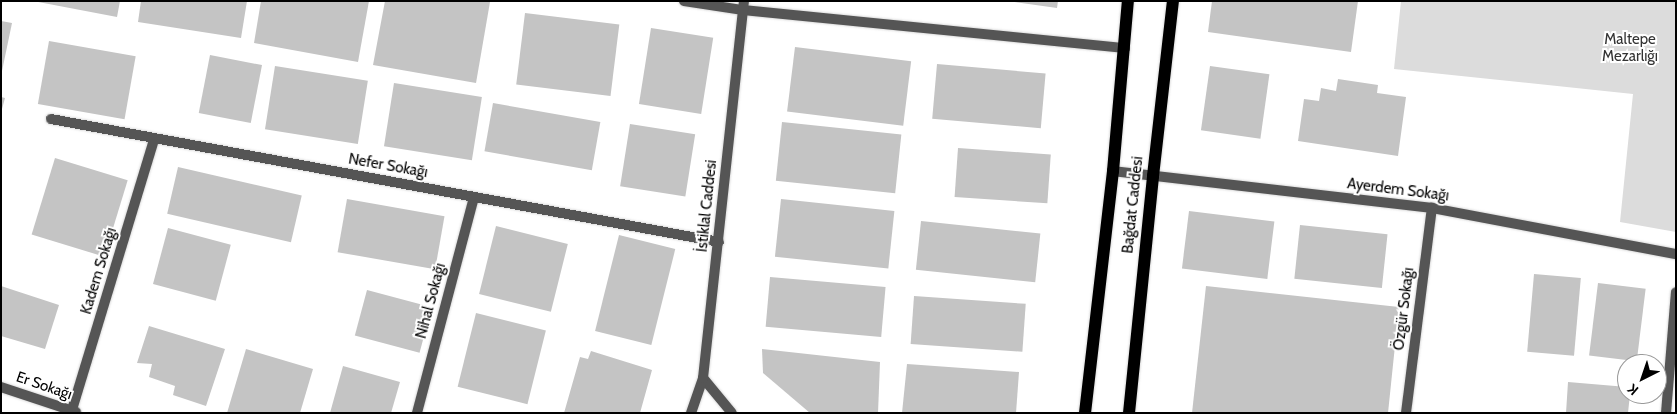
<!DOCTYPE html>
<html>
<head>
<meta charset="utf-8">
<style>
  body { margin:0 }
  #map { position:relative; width:1677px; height:414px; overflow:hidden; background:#fff; font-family:Cabin,sans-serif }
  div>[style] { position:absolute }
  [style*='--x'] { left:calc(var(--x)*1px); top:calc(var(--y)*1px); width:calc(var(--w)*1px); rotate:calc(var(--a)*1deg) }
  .green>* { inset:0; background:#dcdcdc }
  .building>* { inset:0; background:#c4c4c4; transform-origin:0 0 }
  .roads { filter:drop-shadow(0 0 1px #dbdbdb) drop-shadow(0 0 1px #dbdbdb) }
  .pedestrian>* { height:10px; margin:-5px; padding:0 5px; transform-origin:5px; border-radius:5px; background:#555 }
  .minor>* { height:10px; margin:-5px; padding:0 5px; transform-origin:5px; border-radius:5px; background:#555 }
  .tertiary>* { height:10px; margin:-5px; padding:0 5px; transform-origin:5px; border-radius:5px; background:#555 }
  .primary>* { height:12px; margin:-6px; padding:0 6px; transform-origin:6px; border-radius:6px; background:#000 }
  span { translate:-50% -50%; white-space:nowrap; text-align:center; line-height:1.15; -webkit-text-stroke:4px #fff; paint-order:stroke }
  .park-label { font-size:15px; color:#333 }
  .street-label { font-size:15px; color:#000 }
  .frame { position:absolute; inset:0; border:2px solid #000; pointer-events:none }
  .north { position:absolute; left:1617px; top:354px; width:50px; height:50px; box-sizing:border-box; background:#fff; border:1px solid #999; border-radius:50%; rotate:221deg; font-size:14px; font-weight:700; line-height:20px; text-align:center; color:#000 }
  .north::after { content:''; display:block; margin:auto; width:18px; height:22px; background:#000; clip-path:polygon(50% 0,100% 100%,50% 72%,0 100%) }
</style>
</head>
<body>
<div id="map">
  <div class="green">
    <div style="clip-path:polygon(1401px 1px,1676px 1px,1676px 232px,1620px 222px,1633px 94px,1394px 69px)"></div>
  </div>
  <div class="building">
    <div style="clip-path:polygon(33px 1px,120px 1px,117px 17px)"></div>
    <div style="clip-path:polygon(141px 1px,247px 1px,241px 38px,138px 22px)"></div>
    <div style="clip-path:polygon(261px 1px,369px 1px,358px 62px,254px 43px)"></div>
    <div style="clip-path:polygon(385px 1px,490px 2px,476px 83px,373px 65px)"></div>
    <div style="clip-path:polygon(1008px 1px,1058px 1px,1057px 8px)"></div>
    <div style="clip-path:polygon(1212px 1px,1358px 1px,1351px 52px,1208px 32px)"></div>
    <div style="left:525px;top:13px;width:95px;height:72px;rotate:7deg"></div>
    <div style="clip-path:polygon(1px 21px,12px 23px,2px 71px,1px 70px)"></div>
    <div style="left:651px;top:28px;width:63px;height:77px;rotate:9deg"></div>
    <div style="left:49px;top:41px;width:88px;height:64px;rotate:10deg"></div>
    <div style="left:795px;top:47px;width:117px;height:65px;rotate:7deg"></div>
    <div style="left:210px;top:55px;width:53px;height:59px;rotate:11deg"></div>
    <div style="left:937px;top:64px;width:109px;height:55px;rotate:5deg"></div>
    <div style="left:275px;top:66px;width:94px;height:64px;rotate:9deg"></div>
    <div style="left:1210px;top:66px;width:60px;height:65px;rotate:8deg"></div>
    <div style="clip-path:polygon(1338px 79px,1378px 85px,1377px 93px,1406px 97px,1398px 156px,1298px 141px,1304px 99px,1319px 101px,1321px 88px,1336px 91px)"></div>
    <div style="left:394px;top:83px;width:89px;height:64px;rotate:9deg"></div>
    <div style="clip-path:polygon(1px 97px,5px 98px,2px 109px,1px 109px)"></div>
    <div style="left:493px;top:103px;width:109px;height:49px;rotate:10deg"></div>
    <div style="left:782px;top:122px;width:120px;height:59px;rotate:6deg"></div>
    <div style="left:630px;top:124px;width:66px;height:63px;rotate:9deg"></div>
    <div style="left:958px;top:148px;width:93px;height:49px;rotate:4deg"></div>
    <div style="left:55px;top:158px;width:76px;height:80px;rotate:17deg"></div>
    <div style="left:178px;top:167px;width:127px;height:48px;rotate:13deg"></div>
    <div style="left:347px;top:199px;width:99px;height:54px;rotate:10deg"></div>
    <div style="left:781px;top:199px;width:114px;height:58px;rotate:6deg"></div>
    <div style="left:1189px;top:211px;width:86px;height:58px;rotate:7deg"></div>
    <div style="left:921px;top:221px;width:120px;height:49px;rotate:6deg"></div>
    <div style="left:1300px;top:225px;width:88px;height:54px;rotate:6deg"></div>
    <div style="left:496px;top:226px;width:74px;height:70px;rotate:14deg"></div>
    <div style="left:168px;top:228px;width:65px;height:58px;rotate:15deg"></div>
    <div style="left:619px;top:235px;width:58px;height:99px;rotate:14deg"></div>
    <div style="left:1534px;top:274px;width:47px;height:78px;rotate:5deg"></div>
    <div style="left:770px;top:277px;width:116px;height:50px;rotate:5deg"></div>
    <div style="left:1598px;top:283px;width:48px;height:73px;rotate:7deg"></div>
    <div style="clip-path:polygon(1px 286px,59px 305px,45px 349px,1px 336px)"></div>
    <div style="clip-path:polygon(1206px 286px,1399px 307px,1388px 413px,1192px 413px)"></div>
    <div style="left:367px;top:290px;width:67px;height:47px;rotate:15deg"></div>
    <div style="left:914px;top:296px;width:112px;height:48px;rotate:4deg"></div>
    <div style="left:476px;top:313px;width:72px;height:76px;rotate:14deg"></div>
    <div style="clip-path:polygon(149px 326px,225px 349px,206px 406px,173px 395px,175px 386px,149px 377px,152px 364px,137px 363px)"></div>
    <div style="clip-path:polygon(246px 349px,313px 369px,300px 413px,227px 413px)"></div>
    <div style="clip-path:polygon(762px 349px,880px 362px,878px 413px,810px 413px,763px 373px)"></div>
    <div style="clip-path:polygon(591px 351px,652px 370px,640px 413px,564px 413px,580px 357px,588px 359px)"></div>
    <div style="clip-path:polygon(907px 364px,1019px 372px,1016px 413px,902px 413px)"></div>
    <div style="clip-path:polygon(343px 366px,400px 382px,391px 413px,330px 413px)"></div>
    <div style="clip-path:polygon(1568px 382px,1627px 387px,1627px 394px,1630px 394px,1628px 413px,1566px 413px)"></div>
  </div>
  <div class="roads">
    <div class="pedestrian">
      <div style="--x:743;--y:10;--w:384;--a:5.7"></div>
    </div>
    <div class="minor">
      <div style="--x:684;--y:1;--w:60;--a:8.7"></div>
      <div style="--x:51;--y:119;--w:679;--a:10.43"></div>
      <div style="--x:1113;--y:171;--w:321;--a:6.6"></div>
      <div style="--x:1432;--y:208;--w:248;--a:10.7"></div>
      <div style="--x:703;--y:378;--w:45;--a:50.4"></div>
      <div style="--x:1;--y:387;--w:79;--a:18.4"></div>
      <div style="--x:71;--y:413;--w:286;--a:-73.1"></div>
      <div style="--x:417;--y:413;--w:223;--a:-75.2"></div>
      <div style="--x:1406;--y:413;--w:207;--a:-82.8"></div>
      <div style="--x:1666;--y:413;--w:121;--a:-85.3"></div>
    </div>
    <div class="tertiary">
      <div style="--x:691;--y:413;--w:37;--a:-71"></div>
      <div style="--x:703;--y:378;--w:379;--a:-83.8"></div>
    </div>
    <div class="primary">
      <div style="--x:1085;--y:413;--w:244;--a:-83.4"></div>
      <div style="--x:1113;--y:171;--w:171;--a:-85"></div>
      <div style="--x:1129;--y:413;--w:238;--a:-84.2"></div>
      <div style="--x:1153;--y:176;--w:176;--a:-83.5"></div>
    </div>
  </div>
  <div class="park-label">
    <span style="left:1630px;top:48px">Maltepe<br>Mezarlığı</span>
  </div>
  <div class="street-label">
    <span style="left:388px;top:166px;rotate:10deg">Nefer Sokağı</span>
    <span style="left:1398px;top:190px;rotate:7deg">Ayerdem Sokağı</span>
    <span style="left:1133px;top:205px;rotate:-84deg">Bağdat Caddesi</span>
    <span style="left:707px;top:206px;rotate:-84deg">İstiklal Caddesi</span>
    <span style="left:99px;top:271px;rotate:-73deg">Kadem Sokağı</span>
    <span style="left:431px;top:301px;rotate:-75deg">Nihal Sokağı</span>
    <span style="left:1404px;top:309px;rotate:-83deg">Özgür Sokağı</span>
    <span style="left:44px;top:386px;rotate:19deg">Er Sokağı</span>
  </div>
  <div class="frame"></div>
  <div class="north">K</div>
</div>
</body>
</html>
